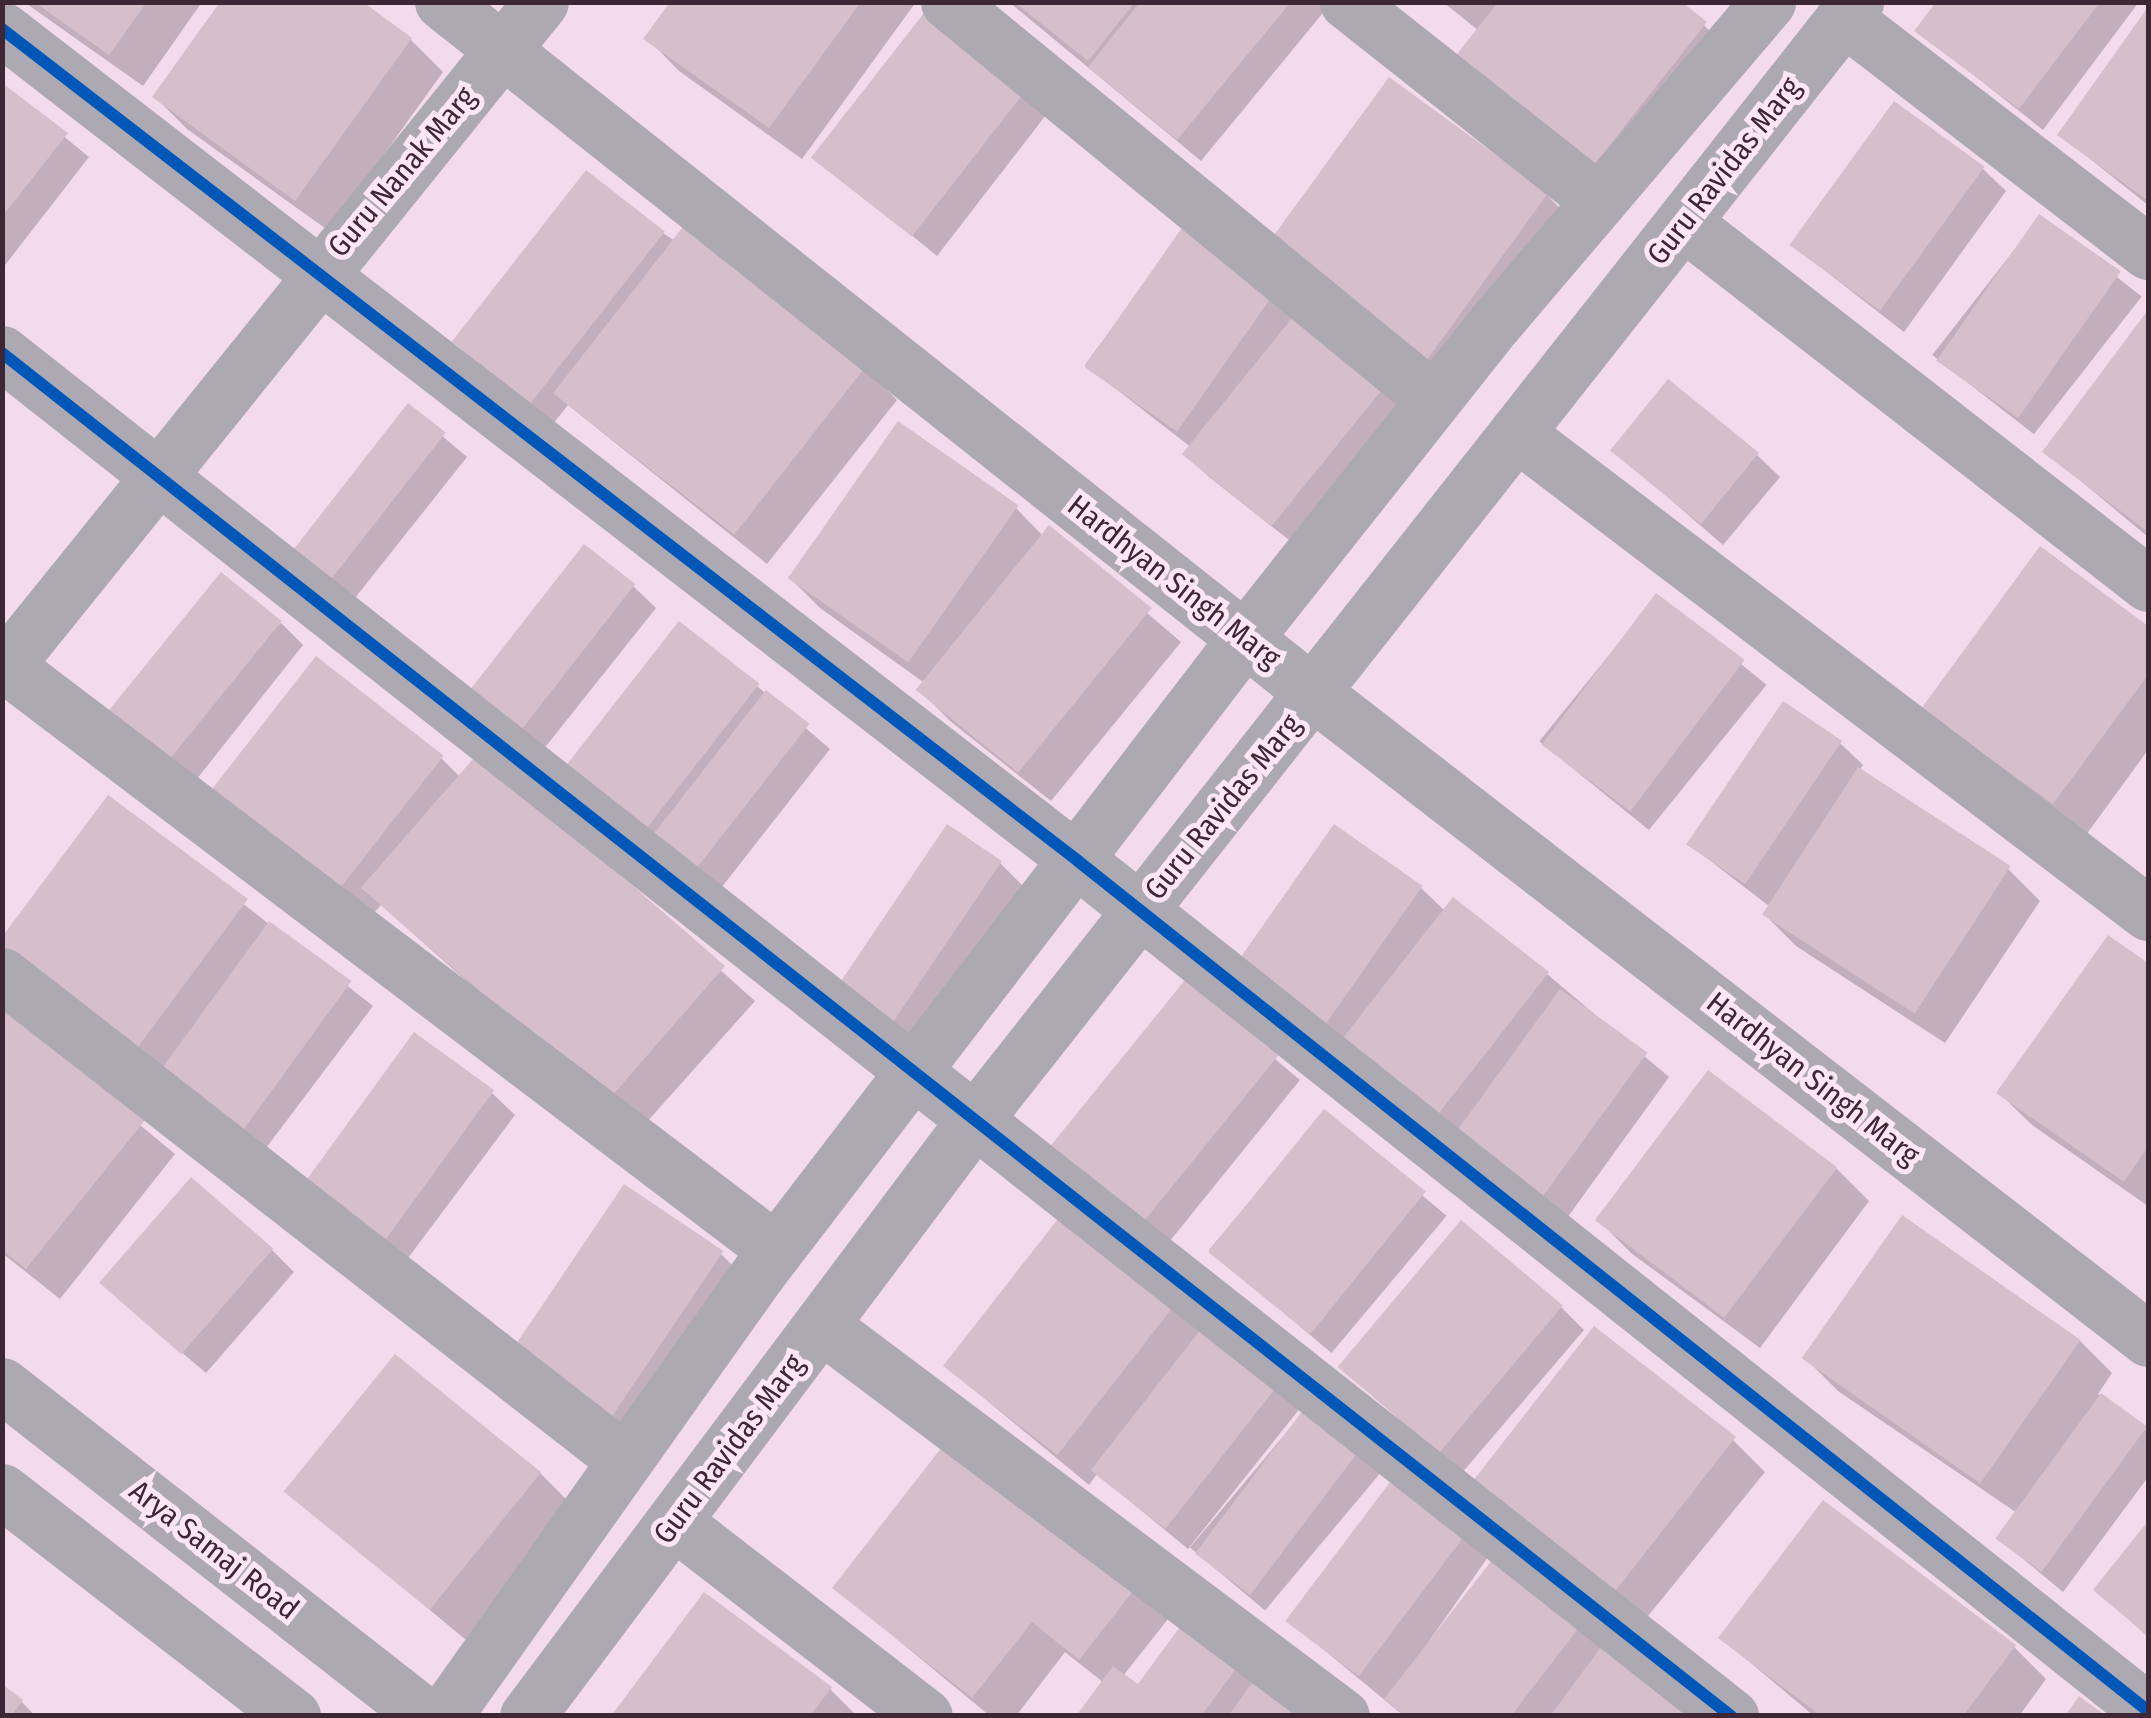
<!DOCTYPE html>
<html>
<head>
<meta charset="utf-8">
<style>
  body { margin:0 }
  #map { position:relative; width:2151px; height:1718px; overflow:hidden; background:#f4daed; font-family:"Fira Sans Condensed",sans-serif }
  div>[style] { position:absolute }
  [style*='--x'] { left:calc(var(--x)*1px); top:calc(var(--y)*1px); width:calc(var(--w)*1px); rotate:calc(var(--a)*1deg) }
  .shadow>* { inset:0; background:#0003; transform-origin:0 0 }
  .building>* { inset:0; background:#d6becb; transform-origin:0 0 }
  .minor>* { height:55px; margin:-27.5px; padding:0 27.5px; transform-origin:27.5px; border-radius:27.5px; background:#aca9b3 }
  .cycleway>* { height:12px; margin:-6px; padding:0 6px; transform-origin:6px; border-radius:6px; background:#0057b8 }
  span { translate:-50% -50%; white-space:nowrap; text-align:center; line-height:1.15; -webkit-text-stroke:10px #fee6f6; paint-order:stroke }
  .street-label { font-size:30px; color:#3d2737 }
  .frame { position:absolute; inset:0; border:5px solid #3d2737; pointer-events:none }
</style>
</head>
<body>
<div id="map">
  <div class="shadow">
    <div style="clip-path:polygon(24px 2px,202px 2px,143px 86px)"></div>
    <div style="clip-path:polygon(673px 2px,916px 2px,802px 159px,679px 71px,647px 38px)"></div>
    <div style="clip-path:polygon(1009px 2px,1330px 2px,1331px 3px,1201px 161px)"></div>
    <div style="clip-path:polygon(1443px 2px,1678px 2px,1738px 56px,1619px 206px,1479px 31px)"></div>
    <div style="clip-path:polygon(1939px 2px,2139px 2px,2043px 130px,1918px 31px)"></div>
    <div style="clip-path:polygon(2148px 11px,2148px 205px,2060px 135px)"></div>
    <div style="clip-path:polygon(411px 40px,443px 72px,329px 231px,187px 129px,155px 97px)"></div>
    <div style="clip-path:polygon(1389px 80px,1547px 195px,1579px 228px,1458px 390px,1269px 244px)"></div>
    <div style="clip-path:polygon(1031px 84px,1053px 106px,937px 256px,815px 157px)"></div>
    <div style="clip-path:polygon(2px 86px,89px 157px,2px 269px)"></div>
    <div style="clip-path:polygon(1983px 169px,2006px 191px,1904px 332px,1793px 246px)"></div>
    <div style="left:2040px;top:217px;width:129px;height:175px;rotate:38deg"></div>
    <div style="clip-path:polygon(1187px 225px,1408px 408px,1298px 547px,1209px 477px,1187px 455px,1192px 448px,1085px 365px)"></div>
    <div style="clip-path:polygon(663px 233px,865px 368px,897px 400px,767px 564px,568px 405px,553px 424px,476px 364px)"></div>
    <div style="clip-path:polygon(2148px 314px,2148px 537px,2045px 451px)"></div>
    <div style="clip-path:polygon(408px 407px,467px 457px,339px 618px,304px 588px)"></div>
    <div style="clip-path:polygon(1612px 449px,1757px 455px,1780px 477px,1723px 545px)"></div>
    <div style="clip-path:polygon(1016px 508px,1043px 536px,1049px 529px,1181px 642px,1051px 801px,950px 721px,918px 688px,923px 682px,820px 608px,788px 576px)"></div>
    <div style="clip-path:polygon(2040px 550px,2148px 629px,2148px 750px,2086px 835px,1956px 741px)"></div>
    <div style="clip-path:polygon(633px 586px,656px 608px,535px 760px,486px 722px)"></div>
    <div style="left:1657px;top:596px;width:141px;height:187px;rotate:39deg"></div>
    <div style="clip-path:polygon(281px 623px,303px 645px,185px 794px,124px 747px)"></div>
    <div style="clip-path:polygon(757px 686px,830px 749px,714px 897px,584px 793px)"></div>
    <div style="clip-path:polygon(1840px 743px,1863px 765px,1859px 771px,2008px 869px,2040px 901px,1945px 1043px,1796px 946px,1764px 914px,1769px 906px,1687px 843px)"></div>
    <div style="clip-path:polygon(479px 755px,755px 1001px,637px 1133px,381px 905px,367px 921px,243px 823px,441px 758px,460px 777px)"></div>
    <div style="clip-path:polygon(109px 798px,373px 1006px,254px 1164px,24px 988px)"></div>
    <div style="clip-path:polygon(1000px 863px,1023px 886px,915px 1039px,863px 1004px)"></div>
    <div style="clip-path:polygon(1421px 888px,1445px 911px,1547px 974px,1669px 1077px,1562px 1225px,1253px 997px)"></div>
    <div style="clip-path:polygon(2108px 938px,2148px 966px,2148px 1206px,2032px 1125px,1999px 1093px)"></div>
    <div style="clip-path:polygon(1186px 984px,1300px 1080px,1169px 1242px,1077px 1168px)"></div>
    <div style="clip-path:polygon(2px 1011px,175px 1154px,60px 1299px,2px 1253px)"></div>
    <div style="clip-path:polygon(1708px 1074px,1837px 1169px,1869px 1201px,1760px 1348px,1631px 1253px,1599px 1221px)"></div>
    <div style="clip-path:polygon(492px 1093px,515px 1115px,399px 1270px,321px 1213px)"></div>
    <div style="left:1324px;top:1113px;width:160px;height:179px;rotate:40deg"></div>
    <div style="clip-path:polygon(1068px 1209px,1301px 1407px,1188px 1549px,1097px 1474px,1089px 1485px,944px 1365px)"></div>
    <div style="clip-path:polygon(1903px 1219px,2080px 1341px,2112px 1373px,2098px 1394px,2148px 1432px,2148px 1477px,2063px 1592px,1998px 1538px,2017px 1513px,1838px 1391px,1806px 1359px)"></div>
    <div style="clip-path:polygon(272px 1250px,294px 1272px,206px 1373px,125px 1304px)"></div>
    <div style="clip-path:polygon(721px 1254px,744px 1277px,626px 1445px,529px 1377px)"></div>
    <div style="clip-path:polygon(1561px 1307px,1584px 1330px,1461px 1474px,1339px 1366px)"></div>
    <div style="left:1307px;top:1408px;width:98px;height:182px;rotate:40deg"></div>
    <div style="clip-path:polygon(1733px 1440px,1765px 1472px,1644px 1621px,1507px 1511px)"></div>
    <div style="clip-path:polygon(950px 1442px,1168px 1619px,1123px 1676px,1138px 1687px,1194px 1613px,1322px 1716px,1079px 1716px,1104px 1683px,1065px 1652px,1016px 1716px,990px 1716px,835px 1588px)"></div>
    <div style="clip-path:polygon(540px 1473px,572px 1505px,466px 1640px,289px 1493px)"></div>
    <div style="clip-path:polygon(1393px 1482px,1488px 1557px,1400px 1683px,1504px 1549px,1722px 1716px,1404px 1716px,1289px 1621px)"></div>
    <div style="clip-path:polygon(2148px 1525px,2148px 1637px,2096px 1589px)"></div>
    <div style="clip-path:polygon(1721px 1638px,2014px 1647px,2046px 1679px,2019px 1716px,1814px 1716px)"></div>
    <div style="clip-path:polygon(2px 1687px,22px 1702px,35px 1716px,2px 1716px)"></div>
    <div style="clip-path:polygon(830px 1689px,857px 1716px,614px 1716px)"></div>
  </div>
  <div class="building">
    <div style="clip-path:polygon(34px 2px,147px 2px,109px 55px)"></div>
    <div style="clip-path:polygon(220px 2px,363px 2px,412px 38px,295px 201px,152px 97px)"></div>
    <div style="clip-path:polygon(670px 2px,861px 2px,769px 128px,643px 39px)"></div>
    <div style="clip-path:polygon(1014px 2px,1135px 2px,1088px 61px)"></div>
    <div style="clip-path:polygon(1140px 2px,1291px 2px,1177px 140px,1088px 67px)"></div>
    <div style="clip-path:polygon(1498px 2px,1682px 2px,1707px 22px,1586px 175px,1447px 67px)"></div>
    <div style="clip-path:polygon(1936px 2px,2100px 2px,2019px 109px,1914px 31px)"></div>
    <div style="left:931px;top:4px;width:128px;height:195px;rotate:38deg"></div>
    <div style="clip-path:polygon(2148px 7px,2148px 201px,2057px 135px)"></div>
    <div style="left:1389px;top:77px;width:197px;height:207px;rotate:36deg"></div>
    <div style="clip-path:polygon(2px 83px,68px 133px,2px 217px)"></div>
    <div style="left:1894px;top:101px;width:112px;height:178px;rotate:36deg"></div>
    <div style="left:586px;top:170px;width:100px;height:218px;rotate:38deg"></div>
    <div style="left:2039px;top:214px;width:100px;height:179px;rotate:35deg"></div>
    <div style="left:1186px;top:222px;width:113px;height:177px;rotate:35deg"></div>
    <div style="left:686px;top:223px;width:230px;height:216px;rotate:38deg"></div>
    <div style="clip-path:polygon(2148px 310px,2148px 532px,2042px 452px)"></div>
    <div style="left:1297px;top:312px;width:115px;height:183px;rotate:39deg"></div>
    <div style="left:1668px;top:379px;width:117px;height:92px;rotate:39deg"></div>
    <div style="left:408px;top:403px;width:48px;height:208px;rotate:38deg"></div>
    <div style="left:898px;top:421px;width:147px;height:192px;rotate:35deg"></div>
    <div style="left:1049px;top:525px;width:132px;height:212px;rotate:39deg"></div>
    <div style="left:584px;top:544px;width:65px;height:198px;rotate:38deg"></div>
    <div style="clip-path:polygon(2040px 546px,2148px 626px,2148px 675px,2053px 804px,1921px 709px)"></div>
    <div style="left:221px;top:572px;width:78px;height:196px;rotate:39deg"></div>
    <div style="left:1656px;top:593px;width:111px;height:190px;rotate:37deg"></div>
    <div style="left:679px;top:621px;width:102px;height:193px;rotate:38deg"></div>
    <div style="left:316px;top:656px;width:162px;height:174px;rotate:38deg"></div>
    <div style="left:766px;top:690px;width:55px;height:194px;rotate:38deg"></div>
    <div style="left:1783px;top:701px;width:71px;height:173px;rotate:34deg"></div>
    <div style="left:479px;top:752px;width:326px;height:180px;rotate:41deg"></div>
    <div style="left:1858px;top:767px;width:182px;height:176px;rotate:33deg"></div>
    <div style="clip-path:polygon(108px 795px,248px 899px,129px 1059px,2px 966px,2px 937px)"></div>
    <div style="left:947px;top:824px;width:66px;height:193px;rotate:34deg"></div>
    <div style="left:1334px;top:824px;width:108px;height:184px;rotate:35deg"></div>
    <div style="left:1453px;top:897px;width:122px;height:197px;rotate:38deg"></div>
    <div style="left:269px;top:921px;width:102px;height:202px;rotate:36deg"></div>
    <div style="clip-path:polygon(2108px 935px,2148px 963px,2148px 1147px,2124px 1182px,1996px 1093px)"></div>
    <div style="left:1185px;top:980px;width:120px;height:213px;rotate:39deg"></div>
    <div style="left:1560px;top:989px;width:108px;height:188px;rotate:36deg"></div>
    <div style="clip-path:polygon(2px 1007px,145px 1120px,26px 1269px,2px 1250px)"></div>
    <div style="left:414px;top:1032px;width:99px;height:198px;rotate:36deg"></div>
    <div style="left:1708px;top:1070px;width:162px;height:188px;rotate:37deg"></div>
    <div style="left:1324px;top:1109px;width:131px;height:184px;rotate:39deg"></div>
    <div style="left:191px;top:1177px;width:109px;height:140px;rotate:41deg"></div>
    <div style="left:624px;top:1184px;width:120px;height:209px;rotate:34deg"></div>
    <div style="left:1068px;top:1206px;width:145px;height:203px;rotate:38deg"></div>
    <div style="left:1902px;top:1215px;width:218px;height:175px;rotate:35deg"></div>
    <div style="left:1461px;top:1220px;width:133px;height:192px;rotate:40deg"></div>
    <div style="left:1205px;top:1324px;width:95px;height:186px;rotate:38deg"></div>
    <div style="left:1594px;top:1326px;width:180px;height:196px;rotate:38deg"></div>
    <div style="left:395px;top:1354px;width:188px;height:177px;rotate:39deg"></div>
    <div style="left:2101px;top:1393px;width:57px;height:180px;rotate:36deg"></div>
    <div style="left:1307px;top:1405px;width:69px;height:186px;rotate:37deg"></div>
    <div style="clip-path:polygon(949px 1438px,1138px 1585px,1079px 1660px,1032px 1622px,972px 1698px,832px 1588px)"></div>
    <div style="left:1393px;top:1478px;width:92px;height:179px;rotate:37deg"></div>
    <div style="clip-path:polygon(1823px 1500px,2016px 1645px,1963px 1716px,1821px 1716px,1718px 1638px)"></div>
    <div style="clip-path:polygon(2148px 1521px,2148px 1636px,2093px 1590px)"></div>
    <div style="clip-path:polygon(1503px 1546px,1591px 1612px,1511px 1716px,1405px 1716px,1384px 1699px)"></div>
    <div style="clip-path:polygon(704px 1592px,832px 1687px,810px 1716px,611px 1716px)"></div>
    <div style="clip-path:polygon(1193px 1609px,1250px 1650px,1201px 1716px,1076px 1716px,1113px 1666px,1138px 1684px)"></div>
    <div style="clip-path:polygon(1613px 1631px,1726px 1716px,1550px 1716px)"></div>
    <div style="clip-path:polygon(1263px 1668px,1326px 1716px,1228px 1716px)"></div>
    <div style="clip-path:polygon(2px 1684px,23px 1700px,11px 1716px,2px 1716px)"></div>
    <div style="clip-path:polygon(2079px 1696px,2106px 1716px,2065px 1716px)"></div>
  </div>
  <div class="minor">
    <div style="--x:442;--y:2;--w:1115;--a:38.41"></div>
    <div style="--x:1316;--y:695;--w:1052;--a:37.74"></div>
    <div style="--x:948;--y:2;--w:627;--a:39.3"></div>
    <div style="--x:1347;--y:2;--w:321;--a:38.3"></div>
    <div style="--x:1844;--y:18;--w:384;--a:37.6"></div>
    <div style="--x:2;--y:29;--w:1360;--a:37.71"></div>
    <div style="--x:1078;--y:861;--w:1367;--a:38.46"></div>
    <div style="--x:1684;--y:223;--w:588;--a:37.88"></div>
    <div style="--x:2;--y:353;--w:2202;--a:38.25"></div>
    <div style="--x:1516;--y:433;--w:794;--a:37.22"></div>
    <div style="--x:2;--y:663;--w:971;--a:37.18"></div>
    <div style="--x:2;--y:670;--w:858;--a:-51.1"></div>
    <div style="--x:2;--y:975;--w:786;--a:37.92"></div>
    <div style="--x:822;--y:1326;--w:650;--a:36.87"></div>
    <div style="--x:2;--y:1385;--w:538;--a:37.98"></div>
    <div style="--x:2;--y:1491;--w:368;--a:37.7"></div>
    <div style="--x:674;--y:1522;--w:317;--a:37.7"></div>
    <div style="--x:444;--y:1716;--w:544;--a:-54.65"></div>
    <div style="--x:759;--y:1272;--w:799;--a:-52.53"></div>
    <div style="--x:1245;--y:638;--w:401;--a:-51.6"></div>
    <div style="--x:1494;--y:324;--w:423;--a:-49.6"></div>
    <div style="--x:527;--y:1716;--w:741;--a:-53.11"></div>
    <div style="--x:972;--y:1123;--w:1428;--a:-51.74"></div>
  </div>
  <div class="cycleway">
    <div style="--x:2;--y:29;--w:1360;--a:37.71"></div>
    <div style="--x:1078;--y:861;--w:1367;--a:38.46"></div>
    <div style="--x:2;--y:353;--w:2202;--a:38.25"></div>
  </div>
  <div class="street-label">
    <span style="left:1724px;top:171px;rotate:-52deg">Guru Ravidas Marg</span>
    <span style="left:402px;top:172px;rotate:-50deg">Guru Nanak Marg</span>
    <span style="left:1174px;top:582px;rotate:38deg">Hardhyan Singh Marg</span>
    <span style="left:1223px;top:807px;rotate:-51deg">Guru Ravidas Marg</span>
    <span style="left:1813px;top:1079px;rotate:38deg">Hardhyan Singh Marg</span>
    <span style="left:729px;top:1449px;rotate:-53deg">Guru Ravidas Marg</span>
    <span style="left:214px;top:1550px;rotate:38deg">Arya Samaj Road</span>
  </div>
  <div class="frame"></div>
</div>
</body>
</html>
